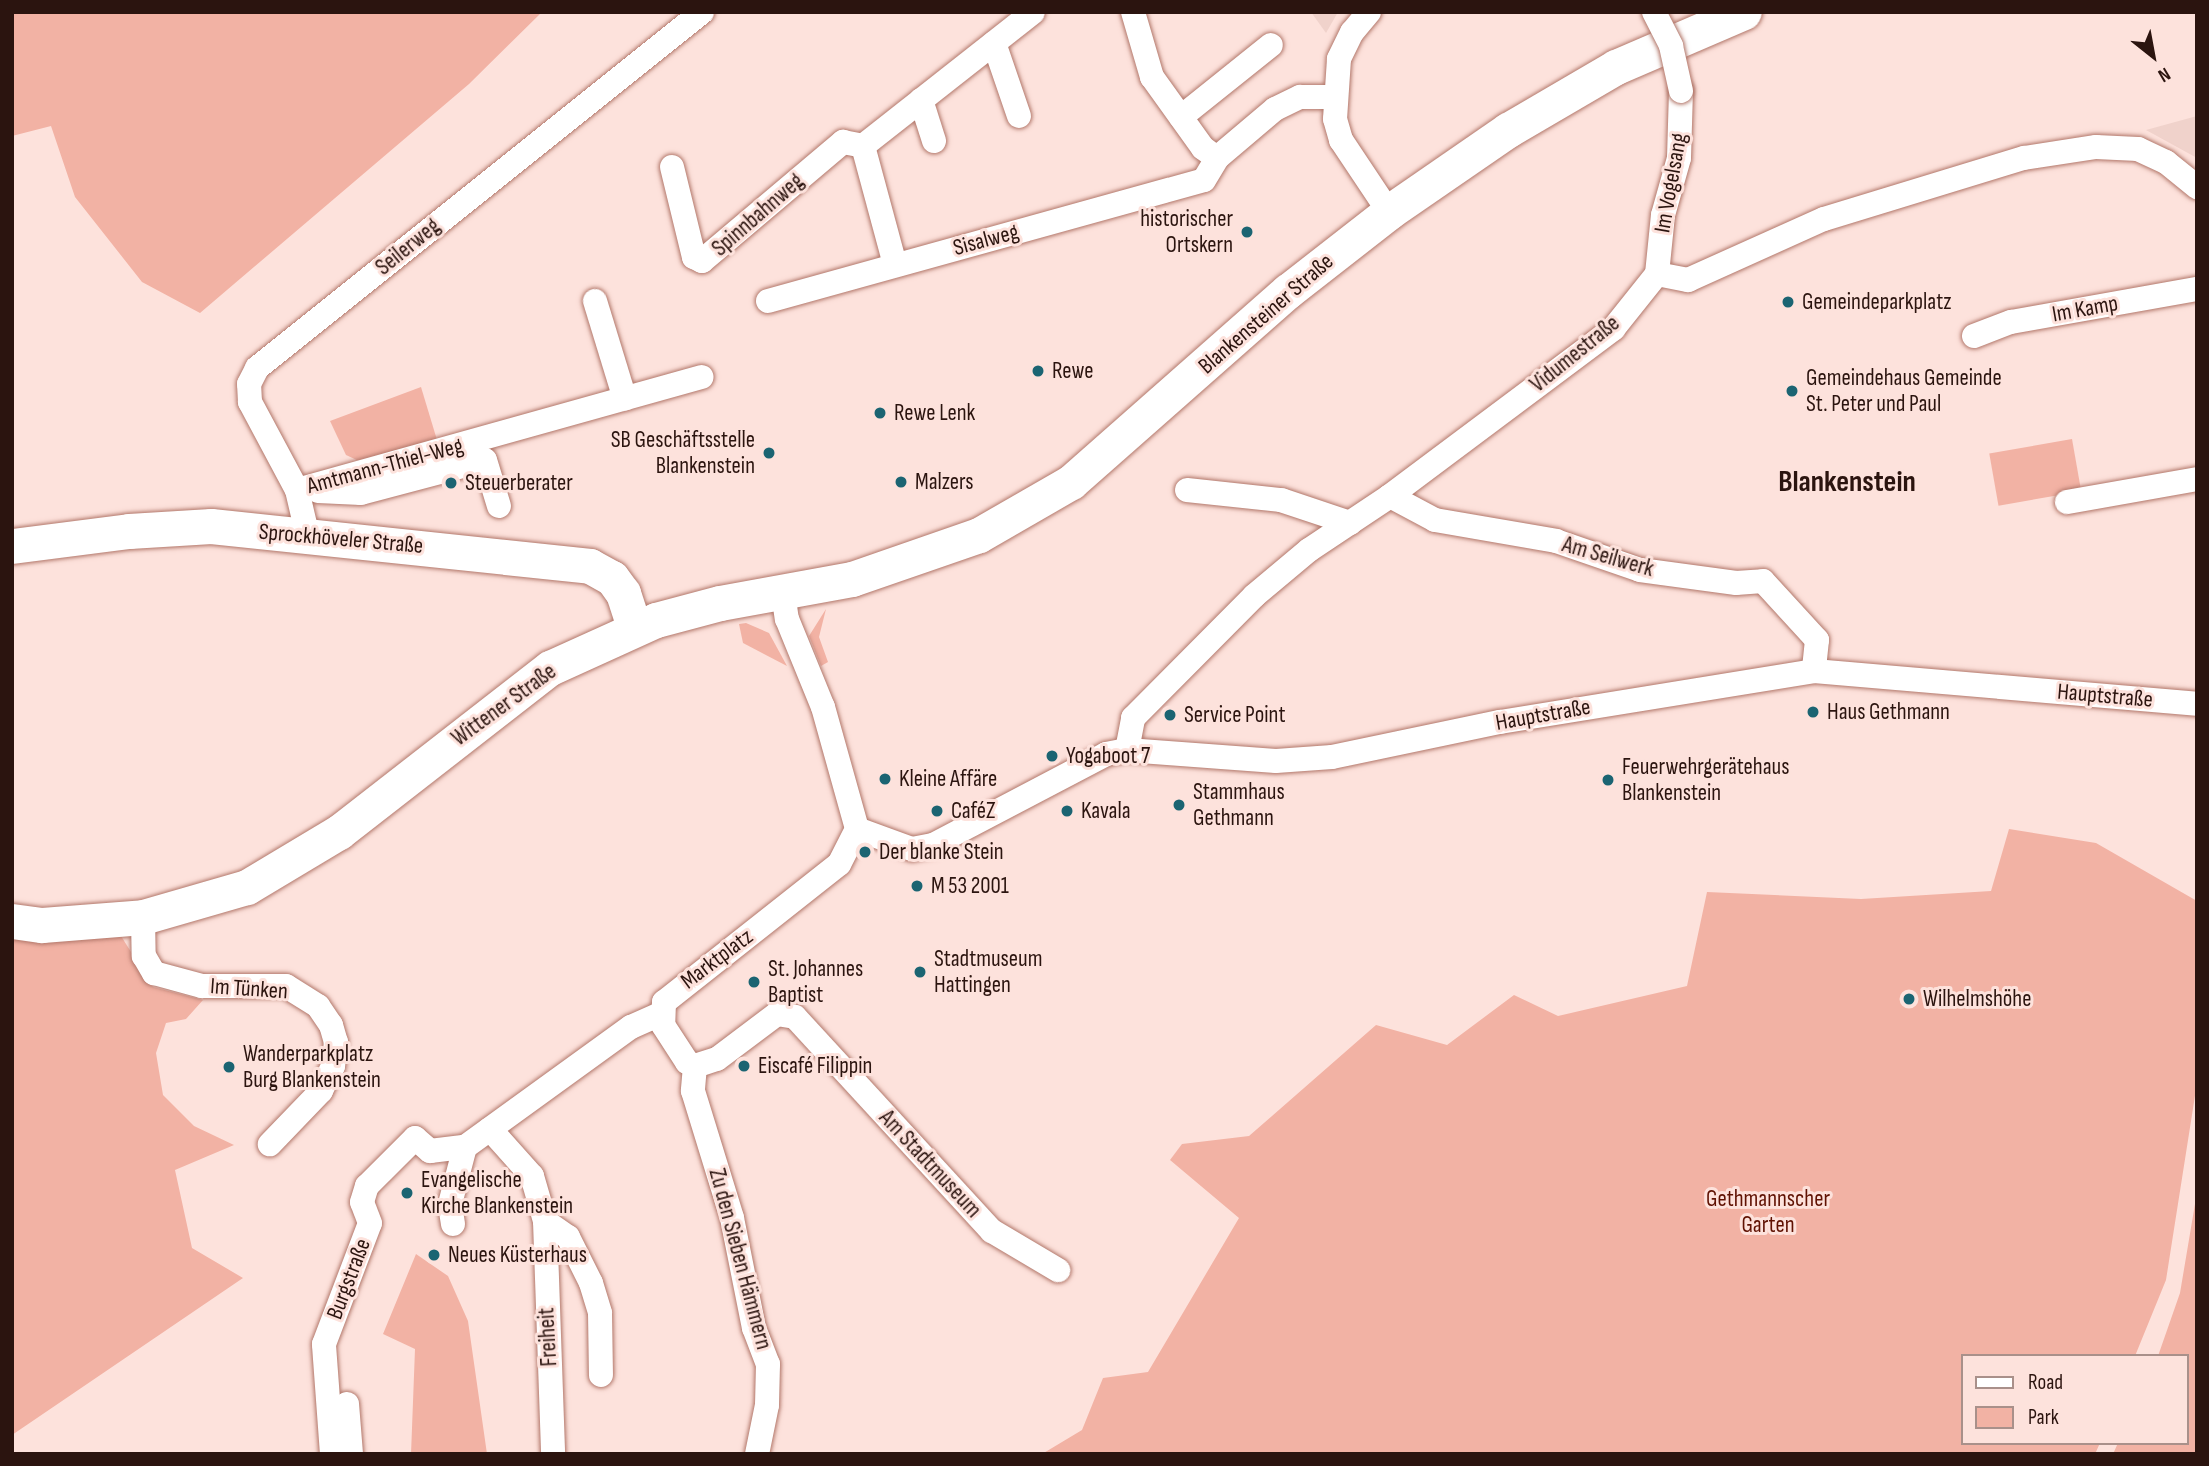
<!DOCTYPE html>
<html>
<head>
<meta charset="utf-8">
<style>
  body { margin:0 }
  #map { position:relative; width:2209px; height:1466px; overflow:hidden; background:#fde2dc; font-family:"Sofia Sans Condensed",sans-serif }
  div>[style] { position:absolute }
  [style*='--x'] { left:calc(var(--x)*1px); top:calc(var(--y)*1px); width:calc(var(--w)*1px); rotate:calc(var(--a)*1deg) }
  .built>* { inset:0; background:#f0d2cb }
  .green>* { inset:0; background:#f2b2a4; transform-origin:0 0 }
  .roads { filter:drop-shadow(0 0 2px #b2776a) drop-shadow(0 0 2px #b2776a) }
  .street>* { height:24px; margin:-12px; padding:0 12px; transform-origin:12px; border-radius:12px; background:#fff }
  .secondary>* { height:35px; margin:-17.5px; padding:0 17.5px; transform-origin:17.5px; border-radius:17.5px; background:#fff }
  .bridges { filter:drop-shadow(0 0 2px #b2776a) drop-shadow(0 0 2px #b2776a) }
  .street-bridge>* { height:24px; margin:-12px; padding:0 12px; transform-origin:12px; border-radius:12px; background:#fff }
  .dots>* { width:19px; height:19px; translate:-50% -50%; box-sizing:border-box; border:4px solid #fde2dc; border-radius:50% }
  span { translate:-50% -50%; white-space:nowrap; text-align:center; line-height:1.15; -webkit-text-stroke:6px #fde2dc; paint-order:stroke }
  .street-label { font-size:23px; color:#2b140f }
  .poi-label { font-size:23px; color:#2b140f }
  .right { translate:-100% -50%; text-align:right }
  .left { translate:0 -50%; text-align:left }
  .park-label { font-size:23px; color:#601203 }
  .district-label { font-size:30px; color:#2b140f; font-weight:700 }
  .frame { position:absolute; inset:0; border:14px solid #2b140f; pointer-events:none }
  .legend { position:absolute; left:1961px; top:1354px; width:228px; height:91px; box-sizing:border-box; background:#fde2dc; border:2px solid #a9908a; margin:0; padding:9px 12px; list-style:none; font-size:21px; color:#2b140f }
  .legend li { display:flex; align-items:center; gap:14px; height:35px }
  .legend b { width:35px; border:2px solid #a9908a }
  .north { position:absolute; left:2118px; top:21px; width:70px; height:70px; -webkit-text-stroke:5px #fde2dc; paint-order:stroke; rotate:149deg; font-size:19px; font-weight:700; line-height:28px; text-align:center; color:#2b140f }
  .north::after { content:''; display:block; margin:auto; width:24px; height:32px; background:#2b140f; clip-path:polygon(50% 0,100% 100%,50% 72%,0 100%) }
</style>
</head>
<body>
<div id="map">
  <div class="built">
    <div style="clip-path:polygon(1311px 12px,1338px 12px,1326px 33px)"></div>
    <div style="clip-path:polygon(2197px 116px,2197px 158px,2146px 130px)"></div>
  </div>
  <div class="green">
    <div style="clip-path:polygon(12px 12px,542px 12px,469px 84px,200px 313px,142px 282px,75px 197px,51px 126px,12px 136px)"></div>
    <div style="clip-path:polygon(421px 387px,437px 440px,359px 461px,346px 455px,330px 421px)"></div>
    <div style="left:2072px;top:439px;width:53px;height:84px;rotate:80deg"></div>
    <div style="clip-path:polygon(826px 609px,819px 637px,828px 662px,821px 666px,809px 636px)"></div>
    <div style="clip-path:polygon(746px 623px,769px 633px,787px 666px,743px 643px,739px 624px)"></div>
    <div style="clip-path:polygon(2009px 829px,2096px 843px,2197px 901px,2197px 1083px,2166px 1280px,2135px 1356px,1962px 1356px,1962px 1443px,2100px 1443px,2095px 1454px,1042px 1454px,1082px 1430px,1103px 1378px,1148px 1372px,1239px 1218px,1170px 1160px,1182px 1144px,1249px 1136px,1376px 1025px,1447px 1045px,1514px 995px,1558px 1016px,1687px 986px,1707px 892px,1861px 899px,1991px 891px)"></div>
    <div style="clip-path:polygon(12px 936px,121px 936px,153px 987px,203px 1000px,186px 1019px,166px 1023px,156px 1053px,163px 1095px,194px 1126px,234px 1145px,175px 1170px,192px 1248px,243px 1278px,12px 1435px)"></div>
    <div style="clip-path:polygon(2197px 1192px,2197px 1454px,2113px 1454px,2118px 1443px,2186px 1443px,2186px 1356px,2158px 1356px,2180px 1293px)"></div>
    <div style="clip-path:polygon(416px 1254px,448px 1276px,468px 1321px,487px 1454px,411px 1454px,415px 1349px,383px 1334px)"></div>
  </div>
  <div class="roads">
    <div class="street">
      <div style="--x:1133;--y:12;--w:68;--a:73.7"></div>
      <div style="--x:1152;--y:77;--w:87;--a:54.3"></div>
      <div style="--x:1203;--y:148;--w:17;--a:36"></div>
      <div style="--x:1369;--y:12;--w:26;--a:130"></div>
      <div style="--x:1352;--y:32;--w:30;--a:116"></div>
      <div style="--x:1339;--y:59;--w:60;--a:93.8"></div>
      <div style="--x:1335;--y:119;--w:22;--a:74"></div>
      <div style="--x:1341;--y:140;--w:87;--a:56.3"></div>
      <div style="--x:994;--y:43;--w:77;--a:71.1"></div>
      <div style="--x:921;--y:100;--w:43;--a:72.4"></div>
      <div style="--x:1181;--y:117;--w:115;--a:-38.7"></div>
      <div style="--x:863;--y:146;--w:123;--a:74.9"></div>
      <div style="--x:672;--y:167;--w:93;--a:76.3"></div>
      <div style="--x:694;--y:257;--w:9;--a:27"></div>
      <div style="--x:702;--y:261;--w:185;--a:-40.2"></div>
      <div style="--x:843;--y:142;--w:20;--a:11"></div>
      <div style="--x:863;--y:146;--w:216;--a:-38.2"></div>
      <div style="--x:1657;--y:274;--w:59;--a:-84.2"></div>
      <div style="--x:1663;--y:215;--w:59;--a:-74.3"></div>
      <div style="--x:1679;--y:158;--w:67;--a:-88.3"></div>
      <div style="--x:595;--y:301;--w:102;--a:73"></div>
      <div style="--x:768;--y:301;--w:452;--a:-15.5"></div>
      <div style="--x:1204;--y:180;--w:26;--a:-59"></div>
      <div style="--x:1217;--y:158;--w:76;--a:-40.2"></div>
      <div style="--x:1275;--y:109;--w:28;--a:-26"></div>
      <div style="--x:1300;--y:97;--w:34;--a:0"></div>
      <div style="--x:1974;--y:336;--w:40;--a:-21"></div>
      <div style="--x:2011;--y:322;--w:189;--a:-10.1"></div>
      <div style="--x:297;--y:490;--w:420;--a:-15.6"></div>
      <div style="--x:1187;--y:490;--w:95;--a:6.1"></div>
      <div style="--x:1281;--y:500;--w:73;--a:18.4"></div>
      <div style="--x:318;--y:491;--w:43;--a:2.7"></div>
      <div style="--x:361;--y:493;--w:128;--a:-14.9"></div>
      <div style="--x:485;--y:460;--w:48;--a:73.1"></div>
      <div style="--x:1390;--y:496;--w:51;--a:28.1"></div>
      <div style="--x:1435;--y:520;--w:123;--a:9.8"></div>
      <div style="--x:1556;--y:541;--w:89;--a:19"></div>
      <div style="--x:1640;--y:570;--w:97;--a:7.7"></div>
      <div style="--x:1736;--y:583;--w:27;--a:-4"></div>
      <div style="--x:1763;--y:581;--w:80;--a:47.5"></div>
      <div style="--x:1817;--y:640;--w:31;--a:96"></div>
      <div style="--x:2067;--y:502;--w:132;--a:-10"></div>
      <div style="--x:308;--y:537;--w:48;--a:-103.2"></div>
      <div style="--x:297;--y:490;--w:100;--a:-118.1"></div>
      <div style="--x:250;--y:402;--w:18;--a:-93"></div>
      <div style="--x:249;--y:384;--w:18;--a:-63"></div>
      <div style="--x:257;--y:368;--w:570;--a:-38.66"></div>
      <div style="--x:783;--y:592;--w:27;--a:82"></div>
      <div style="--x:787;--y:619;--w:95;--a:67.8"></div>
      <div style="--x:823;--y:707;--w:127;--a:74.4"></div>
      <div style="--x:1127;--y:750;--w:33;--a:-79"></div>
      <div style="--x:1133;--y:718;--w:172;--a:-45.2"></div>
      <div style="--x:1254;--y:596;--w:72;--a:-39.9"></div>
      <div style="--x:1309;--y:550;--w:97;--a:-33.7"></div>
      <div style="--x:1390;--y:496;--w:279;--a:-36.8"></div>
      <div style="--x:1613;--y:329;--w:70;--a:-51.3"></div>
      <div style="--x:1657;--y:274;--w:32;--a:11"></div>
      <div style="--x:1688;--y:280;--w:149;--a:-24.2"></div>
      <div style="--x:1824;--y:219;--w:209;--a:-17"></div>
      <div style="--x:2024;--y:158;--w:73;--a:-8.7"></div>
      <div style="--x:2096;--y:147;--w:42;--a:2.7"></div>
      <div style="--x:2138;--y:149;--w:31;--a:25"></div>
      <div style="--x:2166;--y:162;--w:40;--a:39"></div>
      <div style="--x:857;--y:829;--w:59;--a:20"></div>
      <div style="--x:912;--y:849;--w:21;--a:-11"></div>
      <div style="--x:933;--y:845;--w:195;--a:-27.7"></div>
      <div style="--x:1106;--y:754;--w:21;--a:-11"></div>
      <div style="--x:1127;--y:750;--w:149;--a:4.2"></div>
      <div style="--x:1276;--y:761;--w:56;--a:-4.1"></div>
      <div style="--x:1332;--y:757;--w:172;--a:-11.8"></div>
      <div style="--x:1500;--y:722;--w:318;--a:-9.2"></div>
      <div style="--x:1814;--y:671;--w:384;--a:4.9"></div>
      <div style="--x:857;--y:829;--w:39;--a:117"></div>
      <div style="--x:839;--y:864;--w:223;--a:141.7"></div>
      <div style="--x:664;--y:1002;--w:23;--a:92"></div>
      <div style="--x:663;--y:1025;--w:44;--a:57"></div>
      <div style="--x:687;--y:1062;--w:9;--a:27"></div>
      <div style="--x:695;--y:1066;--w:23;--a:-18"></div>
      <div style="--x:717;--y:1059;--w:75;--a:-36.9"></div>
      <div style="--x:777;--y:1014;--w:18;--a:9"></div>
      <div style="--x:795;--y:1017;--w:291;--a:47.4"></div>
      <div style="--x:992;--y:1231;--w:77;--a:30.6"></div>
      <div style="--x:143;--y:917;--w:39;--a:89"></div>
      <div style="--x:144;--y:956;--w:20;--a:60"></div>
      <div style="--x:154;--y:973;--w:50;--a:15.2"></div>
      <div style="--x:202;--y:986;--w:84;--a:0"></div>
      <div style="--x:286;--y:986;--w:38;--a:32"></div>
      <div style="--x:318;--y:1006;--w:23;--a:56"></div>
      <div style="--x:331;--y:1025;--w:18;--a:74"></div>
      <div style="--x:336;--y:1042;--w:24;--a:97"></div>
      <div style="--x:333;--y:1066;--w:28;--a:116"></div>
      <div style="--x:321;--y:1091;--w:74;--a:133.9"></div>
      <div style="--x:695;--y:1066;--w:25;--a:95"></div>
      <div style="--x:693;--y:1091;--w:133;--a:72.9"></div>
      <div style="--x:732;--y:1218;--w:112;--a:78.7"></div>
      <div style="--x:754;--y:1328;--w:39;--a:69"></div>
      <div style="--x:768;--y:1364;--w:41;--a:91.4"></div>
      <div style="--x:767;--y:1405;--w:50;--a:101.5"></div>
      <div style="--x:490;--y:1129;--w:63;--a:48.2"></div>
      <div style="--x:532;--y:1176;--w:47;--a:73.9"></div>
      <div style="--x:545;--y:1221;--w:233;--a:88"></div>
      <div style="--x:545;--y:1221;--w:28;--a:35"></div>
      <div style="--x:568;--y:1237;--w:51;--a:63.4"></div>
      <div style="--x:591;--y:1283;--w:31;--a:73"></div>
      <div style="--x:600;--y:1313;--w:62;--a:89.1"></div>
      <div style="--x:453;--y:1224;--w:20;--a:-99"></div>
      <div style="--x:450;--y:1204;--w:59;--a:-75.3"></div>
      <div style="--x:347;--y:1404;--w:50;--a:85.4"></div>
      <div style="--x:332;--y:1454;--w:110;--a:-94.2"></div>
      <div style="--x:324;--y:1344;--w:129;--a:-69.2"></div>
      <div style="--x:370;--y:1223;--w:22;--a:-111"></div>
      <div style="--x:362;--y:1202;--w:17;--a:-73"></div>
      <div style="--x:367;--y:1186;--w:68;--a:-45"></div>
      <div style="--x:415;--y:1138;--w:20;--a:41"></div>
      <div style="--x:430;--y:1151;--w:35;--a:-7"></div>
      <div style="--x:465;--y:1147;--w:205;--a:-35.9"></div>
      <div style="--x:631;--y:1027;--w:32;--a:-24"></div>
    </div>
    <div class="secondary">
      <div style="--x:12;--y:546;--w:118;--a:-7.3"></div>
      <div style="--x:129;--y:531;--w:82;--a:-3.5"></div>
      <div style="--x:211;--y:526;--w:381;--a:6"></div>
      <div style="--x:590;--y:566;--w:25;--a:29"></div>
      <div style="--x:612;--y:578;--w:19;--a:54"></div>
      <div style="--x:623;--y:593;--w:36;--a:72"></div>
      <div style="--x:12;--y:921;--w:30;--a:8"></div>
      <div style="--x:42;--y:925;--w:101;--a:-4.5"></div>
      <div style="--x:143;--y:917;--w:108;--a:-16.1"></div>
      <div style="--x:247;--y:887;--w:107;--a:-30.9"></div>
      <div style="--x:339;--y:832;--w:267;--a:-37.9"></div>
      <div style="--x:550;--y:668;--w:116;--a:-24.4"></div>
      <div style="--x:656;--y:620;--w:66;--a:-14.9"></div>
      <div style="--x:720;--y:603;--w:134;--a:-10.3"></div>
      <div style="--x:852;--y:579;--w:134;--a:-19.1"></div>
      <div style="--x:979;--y:535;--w:106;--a:-29.9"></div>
      <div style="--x:1071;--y:482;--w:289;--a:-41.4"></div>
      <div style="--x:1288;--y:291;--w:128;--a:-38"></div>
      <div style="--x:1389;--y:212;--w:145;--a:-34.6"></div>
      <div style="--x:1508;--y:130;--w:125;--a:-30.3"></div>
      <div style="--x:1616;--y:67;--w:139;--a:-23.3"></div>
    </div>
  </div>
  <div class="bridges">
    <div class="street-bridge">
      <div style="--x:1654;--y:12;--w:38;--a:63"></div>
      <div style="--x:1671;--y:46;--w:46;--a:77.5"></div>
    </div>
  </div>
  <div class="dots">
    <div style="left:1247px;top:232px;background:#1b6472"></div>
    <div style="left:1788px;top:302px;background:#1b6472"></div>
    <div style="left:1038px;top:371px;background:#1b6472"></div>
    <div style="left:1792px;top:391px;background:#1b6472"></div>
    <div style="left:880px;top:413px;background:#1b6472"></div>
    <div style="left:769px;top:453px;background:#1b6472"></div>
    <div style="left:901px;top:482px;background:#1b6472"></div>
    <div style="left:451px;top:483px;background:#1b6472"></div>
    <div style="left:1813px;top:712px;background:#1b6472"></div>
    <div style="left:1170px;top:715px;background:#1b6472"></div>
    <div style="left:1052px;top:756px;background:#1b6472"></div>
    <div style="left:885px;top:779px;background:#1b6472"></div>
    <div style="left:1608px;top:780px;background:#1b6472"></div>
    <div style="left:1179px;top:805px;background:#1b6472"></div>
    <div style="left:937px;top:811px;background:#1b6472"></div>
    <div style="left:1067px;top:811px;background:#1b6472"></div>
    <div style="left:865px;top:852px;background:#1b6472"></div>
    <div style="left:917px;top:886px;background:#1b6472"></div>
    <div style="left:920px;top:972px;background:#1b6472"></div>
    <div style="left:754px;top:982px;background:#1b6472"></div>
    <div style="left:1909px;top:999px;background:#1b6472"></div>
    <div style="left:744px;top:1066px;background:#1b6472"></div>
    <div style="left:229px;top:1067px;background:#1b6472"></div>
    <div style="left:407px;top:1193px;background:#1b6472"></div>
    <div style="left:434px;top:1255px;background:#1b6472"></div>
  </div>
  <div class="street-label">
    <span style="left:1671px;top:183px;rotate:-80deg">Im Vogelsang</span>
    <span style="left:758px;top:215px;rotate:-41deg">Spinnbahnweg</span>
    <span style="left:986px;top:240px;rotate:-15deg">Sisalweg</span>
    <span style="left:408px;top:247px;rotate:-39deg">Seilerweg</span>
    <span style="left:2085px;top:309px;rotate:-10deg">Im Kamp</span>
    <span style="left:1266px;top:314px;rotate:-41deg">Blankensteiner Straße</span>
    <span style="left:1575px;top:354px;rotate:-39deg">Vidumestraße</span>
    <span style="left:385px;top:466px;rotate:-15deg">Amtmann-Thiel-Weg</span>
    <span style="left:341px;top:539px;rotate:5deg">Sprockhöveler Straße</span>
    <span style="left:1608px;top:557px;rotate:16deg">Am Seilwerk</span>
    <span style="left:2105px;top:696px;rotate:5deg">Hauptstraße</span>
    <span style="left:504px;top:705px;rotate:-36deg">Wittener Straße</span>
    <span style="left:1543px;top:715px;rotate:-10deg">Hauptstraße</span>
    <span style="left:717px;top:959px;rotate:-37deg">Marktplatz</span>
    <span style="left:249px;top:989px;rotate:4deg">Im Tünken</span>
    <span style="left:930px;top:1164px;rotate:47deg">Am Stadtmuseum</span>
    <span style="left:740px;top:1259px;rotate:75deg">Zu den Sieben Hämmern</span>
    <span style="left:349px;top:1279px;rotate:-69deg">Burgstraße</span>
    <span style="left:548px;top:1337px;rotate:-93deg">Freiheit</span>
  </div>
  <div class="poi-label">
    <span class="right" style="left:1233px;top:232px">historischer<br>Ortskern</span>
    <span class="left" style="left:1802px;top:302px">Gemeindeparkplatz</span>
    <span class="left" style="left:1052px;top:371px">Rewe</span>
    <span class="left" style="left:1806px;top:391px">Gemeindehaus Gemeinde<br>St. Peter und Paul</span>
    <span class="left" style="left:894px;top:413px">Rewe Lenk</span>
    <span class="right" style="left:755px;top:453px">SB Geschäftsstelle<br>Blankenstein</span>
    <span class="left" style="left:915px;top:482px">Malzers</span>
    <span class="left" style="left:465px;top:483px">Steuerberater</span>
    <span class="left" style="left:1827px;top:712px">Haus Gethmann</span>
    <span class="left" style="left:1184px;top:715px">Service Point</span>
    <span class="left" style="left:1066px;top:756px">Yogaboot 7</span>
    <span class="left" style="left:1622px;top:780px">Feuerwehrgerätehaus<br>Blankenstein</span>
    <span class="left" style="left:899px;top:779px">Kleine Affäre</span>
    <span class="left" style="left:1193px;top:805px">Stammhaus<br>Gethmann</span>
    <span class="left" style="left:951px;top:811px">CaféZ</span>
    <span class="left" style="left:1081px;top:811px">Kavala</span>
    <span class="left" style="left:879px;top:852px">Der blanke Stein</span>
    <span class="left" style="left:931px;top:886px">M 53 2001</span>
    <span class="left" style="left:934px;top:972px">Stadtmuseum<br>Hattingen</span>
    <span class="left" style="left:768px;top:982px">St. Johannes<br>Baptist</span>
    <span class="left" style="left:1923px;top:999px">Wilhelmshöhe</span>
    <span class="left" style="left:243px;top:1067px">Wanderparkplatz<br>Burg Blankenstein</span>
    <span class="left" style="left:758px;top:1066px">Eiscafé Filippin</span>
    <span class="left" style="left:421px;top:1193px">Evangelische<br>Kirche Blankenstein</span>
    <span class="left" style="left:448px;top:1255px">Neues Küsterhaus</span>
  </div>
  <div class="park-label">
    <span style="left:1768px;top:1212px">Gethmannscher<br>Garten</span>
  </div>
  <div class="district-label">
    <span style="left:1847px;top:482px">Blankenstein</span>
  </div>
  <div class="frame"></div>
  <ul class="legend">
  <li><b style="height:9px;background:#fff"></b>Road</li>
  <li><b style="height:19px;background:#f2b2a4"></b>Park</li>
  </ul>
  <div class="north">N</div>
</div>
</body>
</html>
